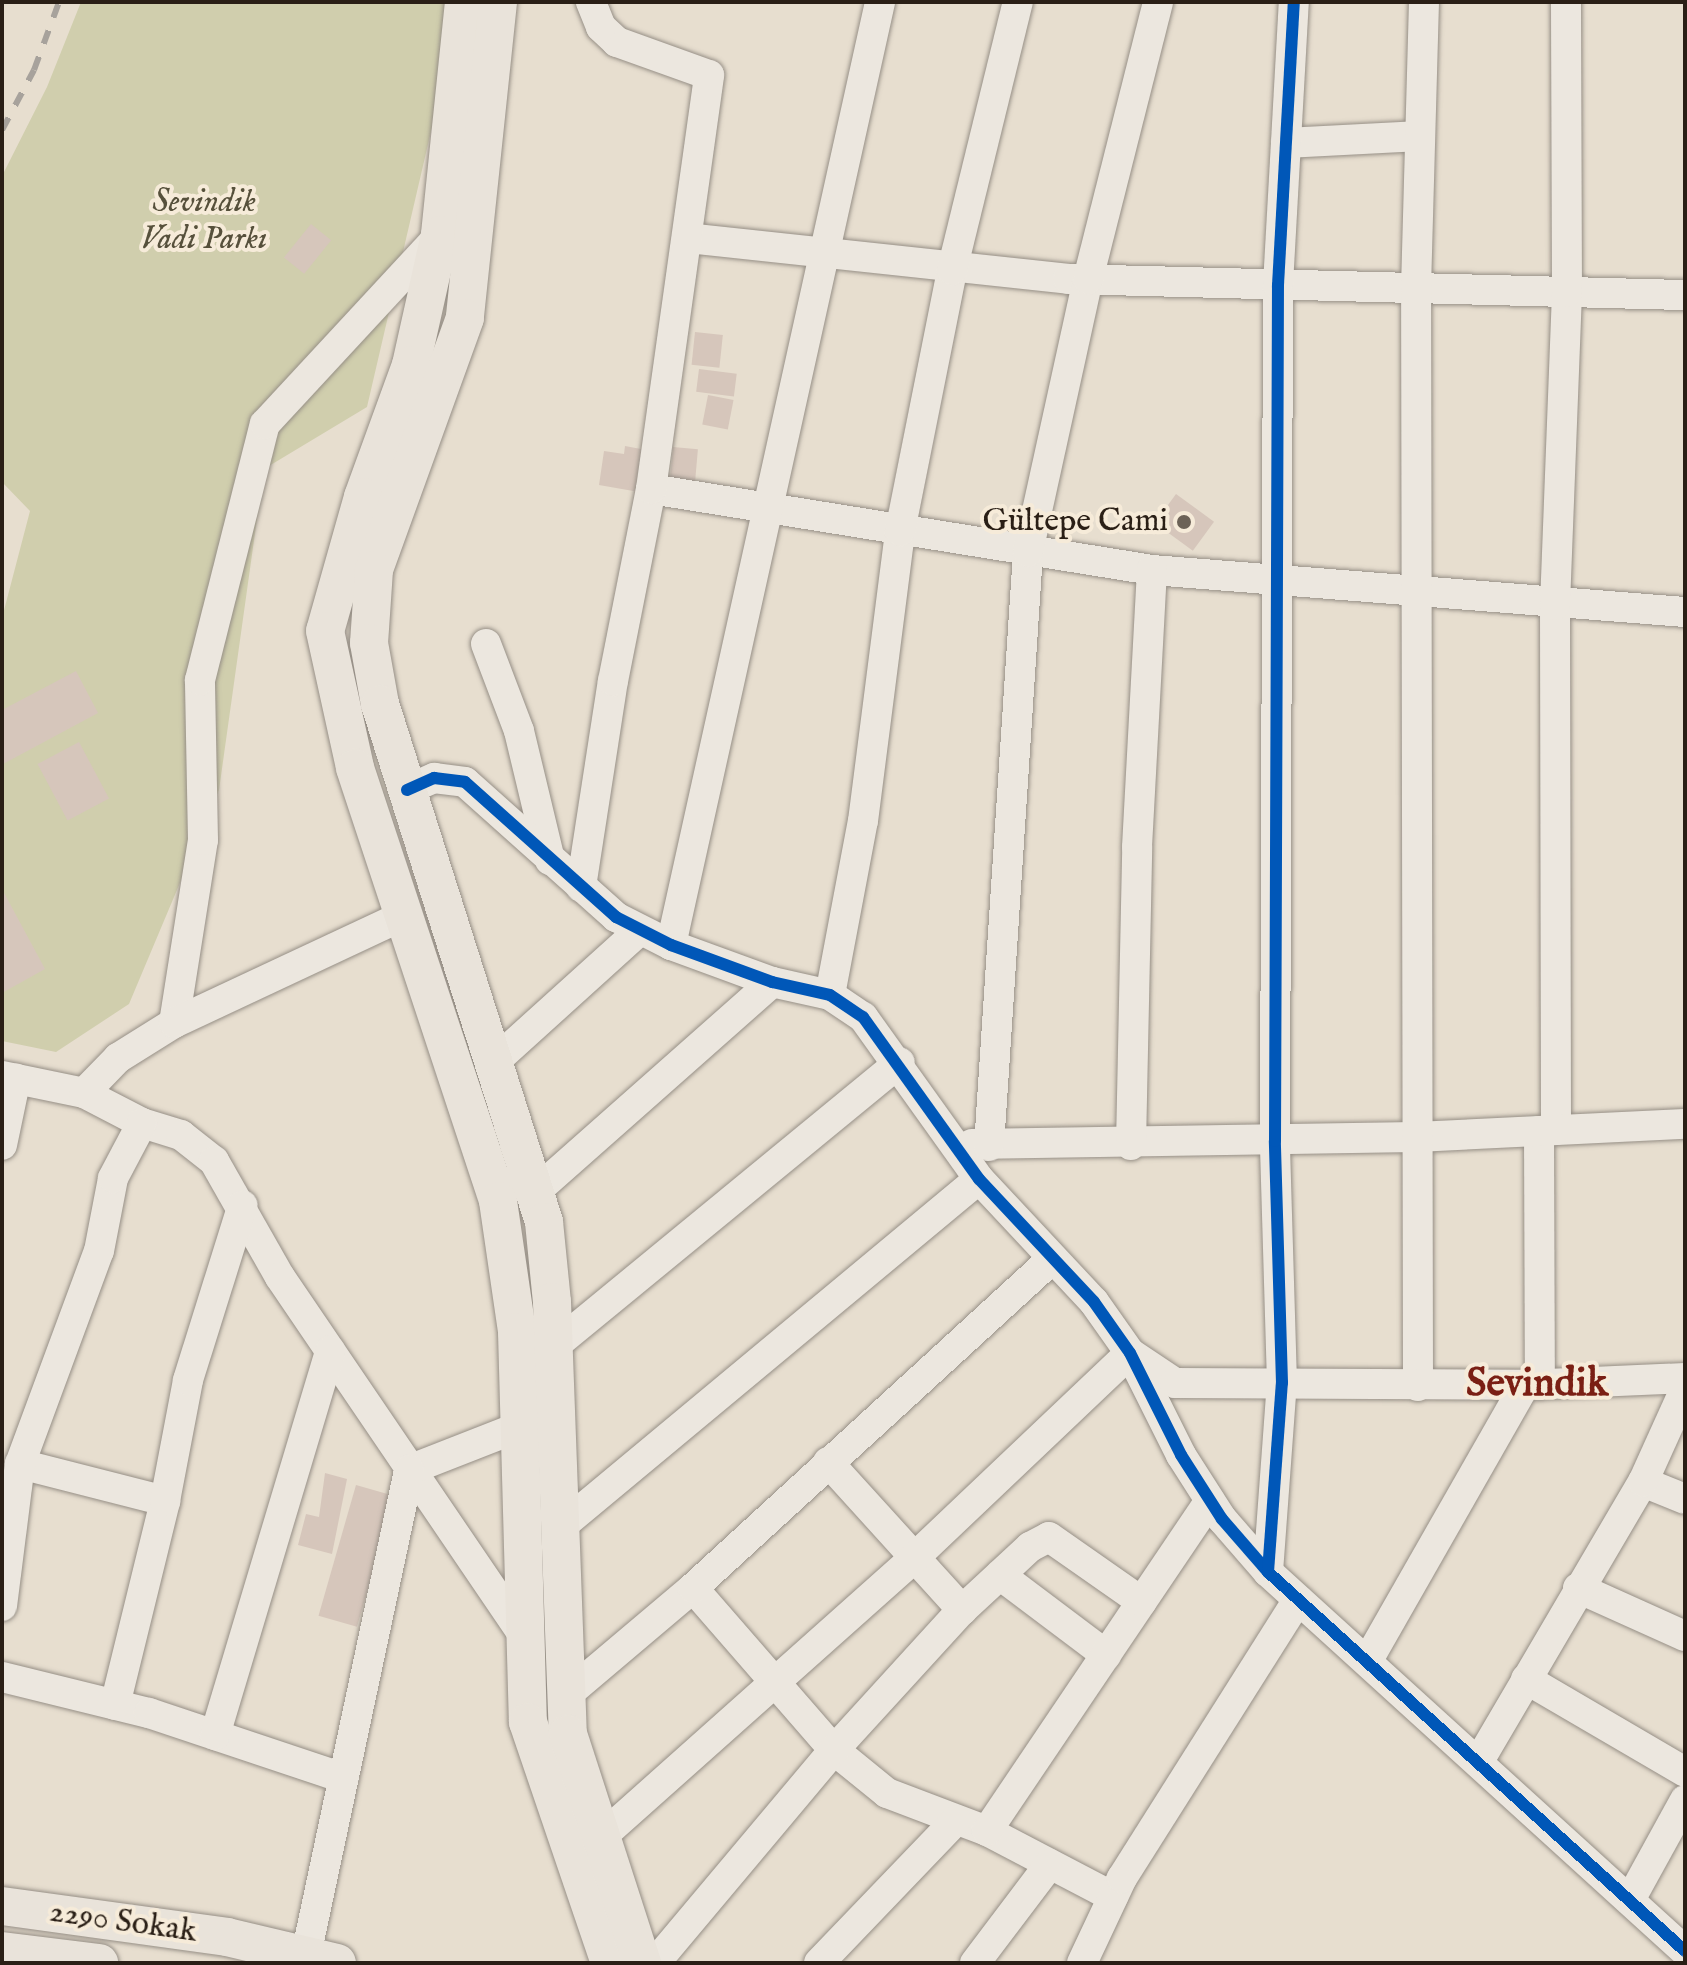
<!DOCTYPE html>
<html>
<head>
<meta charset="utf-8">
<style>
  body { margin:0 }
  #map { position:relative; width:1687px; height:1965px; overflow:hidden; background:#e7decf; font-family:"IM FELL English",serif }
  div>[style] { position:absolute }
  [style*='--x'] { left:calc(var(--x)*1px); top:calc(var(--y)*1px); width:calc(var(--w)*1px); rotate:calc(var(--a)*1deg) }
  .green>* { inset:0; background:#d0cead }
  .building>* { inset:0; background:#d6c6bb; transform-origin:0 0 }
  .roads { filter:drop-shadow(0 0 2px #968f86) drop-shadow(0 0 2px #968f86) }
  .minor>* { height:30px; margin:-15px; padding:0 15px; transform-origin:15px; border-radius:15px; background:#ece7df }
  .major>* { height:38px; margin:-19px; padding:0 19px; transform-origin:19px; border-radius:19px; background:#e9e3da }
  .rail>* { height:6px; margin-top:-3px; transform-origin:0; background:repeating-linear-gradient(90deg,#a7a29c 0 14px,transparent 0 28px) }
  .cycleway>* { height:12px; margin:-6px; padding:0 6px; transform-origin:6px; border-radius:6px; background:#0057b8 }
  .dots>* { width:22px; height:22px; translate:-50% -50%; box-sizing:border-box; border:4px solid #f6ebd9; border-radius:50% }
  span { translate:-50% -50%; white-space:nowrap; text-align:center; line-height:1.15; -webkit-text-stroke:8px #f6ebd9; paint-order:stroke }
  .park-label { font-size:32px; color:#56503b; font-style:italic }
  .poi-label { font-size:32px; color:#2a1f16 }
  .right { translate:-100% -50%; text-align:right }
  .street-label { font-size:32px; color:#2a1f16 }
  .district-label { font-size:40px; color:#7a1f14; font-weight:700 }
  .frame { position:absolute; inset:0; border:4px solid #2a1f16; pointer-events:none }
</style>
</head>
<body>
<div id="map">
  <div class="green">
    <div style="clip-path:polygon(81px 2px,461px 2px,367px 407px,264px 469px,219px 790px,129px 1004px,56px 1052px,2px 1041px,2px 618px,30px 511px,2px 482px,2px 176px,47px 87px)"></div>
  </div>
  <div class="building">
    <div style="left:311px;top:224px;width:26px;height:43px;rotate:39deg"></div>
    <div style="left:695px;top:332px;width:28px;height:33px;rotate:6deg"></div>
    <div style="left:699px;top:369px;width:38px;height:23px;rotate:7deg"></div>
    <div style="left:708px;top:395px;width:26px;height:30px;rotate:11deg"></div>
    <div style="clip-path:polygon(625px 446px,646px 450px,639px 492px,599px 485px,604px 451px,624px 454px)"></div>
    <div style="left:673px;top:447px;width:25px;height:40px;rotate:5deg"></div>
    <div style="left:1176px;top:494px;width:47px;height:36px;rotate:36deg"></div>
    <div style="clip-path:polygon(76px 671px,98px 713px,3px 764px,2px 710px)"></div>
    <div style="left:79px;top:742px;width:64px;height:47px;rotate:62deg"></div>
    <div style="clip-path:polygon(2px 889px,45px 969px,2px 993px)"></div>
    <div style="clip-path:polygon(325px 1473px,347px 1479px,332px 1554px,298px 1545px,306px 1514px,319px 1517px)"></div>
    <div style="left:356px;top:1485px;width:40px;height:136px;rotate:16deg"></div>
  </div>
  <div class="roads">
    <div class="minor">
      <div style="--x:1286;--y:143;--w:134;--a:-3"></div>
      <div style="--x:687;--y:238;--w:383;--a:6.1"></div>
      <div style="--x:1068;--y:279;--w:617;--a:1.49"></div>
      <div style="--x:651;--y:489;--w:508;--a:9.18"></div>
      <div style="--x:1152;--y:570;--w:535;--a:4.51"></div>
      <div style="--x:486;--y:644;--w:93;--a:69.2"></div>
      <div style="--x:519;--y:731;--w:133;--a:76.5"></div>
      <div style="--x:407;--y:790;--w:30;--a:-24"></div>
      <div style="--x:434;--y:778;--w:31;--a:7"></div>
      <div style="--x:465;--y:782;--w:203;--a:41.8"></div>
      <div style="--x:616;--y:917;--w:62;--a:27"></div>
      <div style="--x:671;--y:945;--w:108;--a:20.1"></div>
      <div style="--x:772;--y:982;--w:59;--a:12.6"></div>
      <div style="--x:830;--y:995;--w:40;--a:34"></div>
      <div style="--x:863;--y:1017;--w:199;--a:54.4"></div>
      <div style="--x:979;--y:1179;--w:168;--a:46.9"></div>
      <div style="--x:1094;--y:1302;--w:62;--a:54.8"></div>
      <div style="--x:1130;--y:1353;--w:114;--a:63.4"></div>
      <div style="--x:1181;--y:1455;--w:76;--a:57.4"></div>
      <div style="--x:1222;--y:1519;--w:70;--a:49"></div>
      <div style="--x:1268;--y:1572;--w:563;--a:42.27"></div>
      <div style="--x:581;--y:887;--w:208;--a:-81.2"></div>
      <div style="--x:613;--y:681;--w:196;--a:-78.8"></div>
      <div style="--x:651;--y:489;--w:418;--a:-82"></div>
      <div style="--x:709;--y:75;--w:98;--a:-160.3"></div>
      <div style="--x:617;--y:42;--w:22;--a:-137"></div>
      <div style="--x:601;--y:27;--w:27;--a:-112"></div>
      <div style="--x:671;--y:945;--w:966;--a:-77.5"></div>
      <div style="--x:830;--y:995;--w:177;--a:-79.3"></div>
      <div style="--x:863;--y:821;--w:292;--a:-82.7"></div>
      <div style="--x:900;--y:531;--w:266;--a:-78.7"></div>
      <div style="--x:952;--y:270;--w:276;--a:-76.2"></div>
      <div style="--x:174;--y:1023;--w:185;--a:-81"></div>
      <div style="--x:203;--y:840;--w:160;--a:-91.1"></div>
      <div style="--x:200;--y:680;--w:264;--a:-75.8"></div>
      <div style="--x:265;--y:424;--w:258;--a:-47.2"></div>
      <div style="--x:494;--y:1062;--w:197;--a:-42.1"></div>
      <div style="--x:2;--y:1076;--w:84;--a:11.7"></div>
      <div style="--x:84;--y:1093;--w:65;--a:27.3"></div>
      <div style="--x:142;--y:1123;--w:41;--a:17.1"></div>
      <div style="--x:181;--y:1135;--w:42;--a:38.2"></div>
      <div style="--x:214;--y:1161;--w:133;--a:60.4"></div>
      <div style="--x:280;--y:1277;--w:433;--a:55.8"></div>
      <div style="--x:84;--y:1093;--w:49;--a:-45.8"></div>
      <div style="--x:118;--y:1058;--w:66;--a:-32"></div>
      <div style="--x:174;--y:1023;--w:255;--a:-25.1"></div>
      <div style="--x:1556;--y:1130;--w:525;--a:-90.11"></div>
      <div style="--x:1555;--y:605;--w:313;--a:-87.8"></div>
      <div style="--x:1567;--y:292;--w:290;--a:-90.2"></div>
      <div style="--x:1539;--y:1131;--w:254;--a:89.8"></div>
      <div style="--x:972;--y:1144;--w:444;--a:-0.9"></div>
      <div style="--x:1416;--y:1137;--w:269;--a:-2.8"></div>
      <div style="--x:2;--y:1145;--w:68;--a:-78.2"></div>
      <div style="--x:1131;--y:1145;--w:298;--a:-88.8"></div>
      <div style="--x:1137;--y:847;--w:277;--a:-86.9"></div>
      <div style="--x:989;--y:1146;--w:595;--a:-86.24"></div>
      <div style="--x:1028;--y:552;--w:280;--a:-77.6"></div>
      <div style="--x:1088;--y:279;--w:286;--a:-75.8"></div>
      <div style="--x:535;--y:1192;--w:317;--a:-41.5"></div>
      <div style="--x:552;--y:1348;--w:450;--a:-39.4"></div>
      <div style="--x:1418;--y:1386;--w:1098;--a:-90.1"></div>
      <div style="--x:1416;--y:288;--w:286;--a:-88.4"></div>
      <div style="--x:828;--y:1462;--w:200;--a:47.8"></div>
      <div style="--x:20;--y:1464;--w:150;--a:14.3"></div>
      <div style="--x:409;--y:1470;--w:118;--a:-21.4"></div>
      <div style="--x:1643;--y:1482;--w:45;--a:22"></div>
      <div style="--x:558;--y:1529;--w:547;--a:-39.74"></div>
      <div style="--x:1268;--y:1572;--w:190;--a:-85.8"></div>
      <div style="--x:1282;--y:1383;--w:242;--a:-91.7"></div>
      <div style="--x:1275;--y:1141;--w:856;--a:-89.8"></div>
      <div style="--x:1278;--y:285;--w:283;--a:-86.8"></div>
      <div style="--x:1000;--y:1575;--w:133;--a:37"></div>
      <div style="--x:693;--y:1588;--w:215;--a:49"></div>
      <div style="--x:834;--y:1750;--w:68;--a:39.1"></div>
      <div style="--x:887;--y:1793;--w:107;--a:20.8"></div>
      <div style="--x:987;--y:1831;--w:142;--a:27.6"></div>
      <div style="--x:1578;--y:1588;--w:117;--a:24.2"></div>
      <div style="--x:2;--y:1606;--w:143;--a:-82.8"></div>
      <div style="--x:20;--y:1464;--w:227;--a:-69.7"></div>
      <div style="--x:99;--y:1251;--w:74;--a:-79.1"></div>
      <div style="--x:113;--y:1178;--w:62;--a:-62.2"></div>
      <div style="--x:1368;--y:1660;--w:317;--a:-60.3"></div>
      <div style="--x:2;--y:1677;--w:151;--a:13.8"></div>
      <div style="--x:149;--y:1713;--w:205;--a:18.5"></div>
      <div style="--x:1526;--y:1679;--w:184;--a:30.3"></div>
      <div style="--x:564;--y:1697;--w:169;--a:-40.2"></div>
      <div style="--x:693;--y:1588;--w:487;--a:-42.5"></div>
      <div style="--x:115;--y:1705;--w:210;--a:-76.2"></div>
      <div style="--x:165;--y:1501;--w:123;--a:-79.2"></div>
      <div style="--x:188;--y:1380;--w:183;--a:-72.6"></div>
      <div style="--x:215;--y:1735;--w:401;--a:-73.3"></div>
      <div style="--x:1479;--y:1761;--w:324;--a:-59.6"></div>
      <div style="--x:1643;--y:1482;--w:102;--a:-65.7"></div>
      <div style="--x:987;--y:1831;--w:398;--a:-56"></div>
      <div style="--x:600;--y:1838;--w:419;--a:-41.7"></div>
      <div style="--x:913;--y:1559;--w:299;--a:-43.5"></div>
      <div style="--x:1130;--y:1353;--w:54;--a:33.7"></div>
      <div style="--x:1175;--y:1383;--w:350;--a:0.3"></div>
      <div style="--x:1525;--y:1385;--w:160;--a:-2.5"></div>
      <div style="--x:1630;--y:1900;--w:114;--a:-61.2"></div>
      <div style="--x:306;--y:1955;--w:496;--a:-78"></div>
      <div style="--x:655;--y:1963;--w:278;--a:-50"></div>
      <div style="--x:834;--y:1750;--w:190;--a:-47.6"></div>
      <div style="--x:962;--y:1610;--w:93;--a:-42.8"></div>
      <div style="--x:1030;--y:1547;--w:21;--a:-28"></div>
      <div style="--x:1049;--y:1537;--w:113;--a:35"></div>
      <div style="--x:819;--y:1963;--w:198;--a:-46.2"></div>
      <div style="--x:975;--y:1963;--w:124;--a:-52.9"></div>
      <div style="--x:1082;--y:1963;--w:94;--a:-64.8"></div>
      <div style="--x:1122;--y:1878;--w:329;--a:-57.7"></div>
    </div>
    <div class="major">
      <div style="--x:464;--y:2;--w:234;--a:95.9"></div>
      <div style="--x:440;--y:235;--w:133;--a:102.6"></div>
      <div style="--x:411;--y:365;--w:140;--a:110"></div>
      <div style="--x:363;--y:497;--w:139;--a:105.8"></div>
      <div style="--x:325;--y:631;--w:140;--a:77.6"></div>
      <div style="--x:355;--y:768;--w:456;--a:71.7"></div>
      <div style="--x:498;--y:1201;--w:132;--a:81.7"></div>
      <div style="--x:517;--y:1332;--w:390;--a:88.4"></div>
      <div style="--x:528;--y:1722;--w:255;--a:71.2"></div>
      <div style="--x:498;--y:2;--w:318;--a:96"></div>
      <div style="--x:465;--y:318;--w:268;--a:109.9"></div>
      <div style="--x:374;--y:570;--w:73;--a:93.9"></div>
      <div style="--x:369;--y:643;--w:62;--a:79.8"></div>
      <div style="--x:380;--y:704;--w:543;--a:72.43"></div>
      <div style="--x:544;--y:1222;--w:80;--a:84.3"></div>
      <div style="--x:552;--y:1302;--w:432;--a:87.9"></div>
      <div style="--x:568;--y:1734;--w:241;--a:72.1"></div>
      <div style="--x:2;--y:1906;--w:227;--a:7.8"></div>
      <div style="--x:227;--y:1937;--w:113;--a:13.3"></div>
      <div style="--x:2;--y:1951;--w:98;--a:7.1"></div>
    </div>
  </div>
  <div class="rail">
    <div style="--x:2;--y:130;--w:68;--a:-61.9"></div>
    <div style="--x:34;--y:70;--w:72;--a:-69.8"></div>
  </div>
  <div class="cycleway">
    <div style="--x:407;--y:790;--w:30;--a:-24"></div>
    <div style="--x:434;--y:778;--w:31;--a:7"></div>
    <div style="--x:465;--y:782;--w:203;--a:41.8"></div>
    <div style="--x:616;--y:917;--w:62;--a:27"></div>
    <div style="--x:671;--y:945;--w:108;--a:20.1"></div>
    <div style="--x:772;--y:982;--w:59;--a:12.6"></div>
    <div style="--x:830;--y:995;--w:40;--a:34"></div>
    <div style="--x:863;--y:1017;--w:199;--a:54.4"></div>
    <div style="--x:979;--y:1179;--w:168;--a:46.9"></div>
    <div style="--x:1094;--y:1302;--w:62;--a:54.8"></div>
    <div style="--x:1130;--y:1353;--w:114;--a:63.4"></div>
    <div style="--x:1181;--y:1455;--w:76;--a:57.4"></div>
    <div style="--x:1222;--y:1519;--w:70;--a:49"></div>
    <div style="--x:1268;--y:1572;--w:563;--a:42.27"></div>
    <div style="--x:1268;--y:1572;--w:190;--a:-85.8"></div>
    <div style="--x:1282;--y:1383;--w:242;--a:-91.7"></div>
    <div style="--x:1275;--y:1141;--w:856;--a:-89.8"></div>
    <div style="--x:1278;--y:285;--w:283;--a:-86.8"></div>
  </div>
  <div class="dots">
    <div style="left:1184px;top:522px;background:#6c6257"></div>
  </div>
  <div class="park-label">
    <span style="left:204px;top:222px">Sevindik<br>Vadi Parkı</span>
  </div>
  <div class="poi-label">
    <span class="right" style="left:1168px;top:522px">Gültepe Cami</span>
  </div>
  <div class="street-label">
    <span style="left:123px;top:1923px;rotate:8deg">2290 Sokak</span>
  </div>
  <div class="district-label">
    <span style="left:1537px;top:1385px">Sevindik</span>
  </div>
  <div class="frame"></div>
</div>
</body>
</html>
